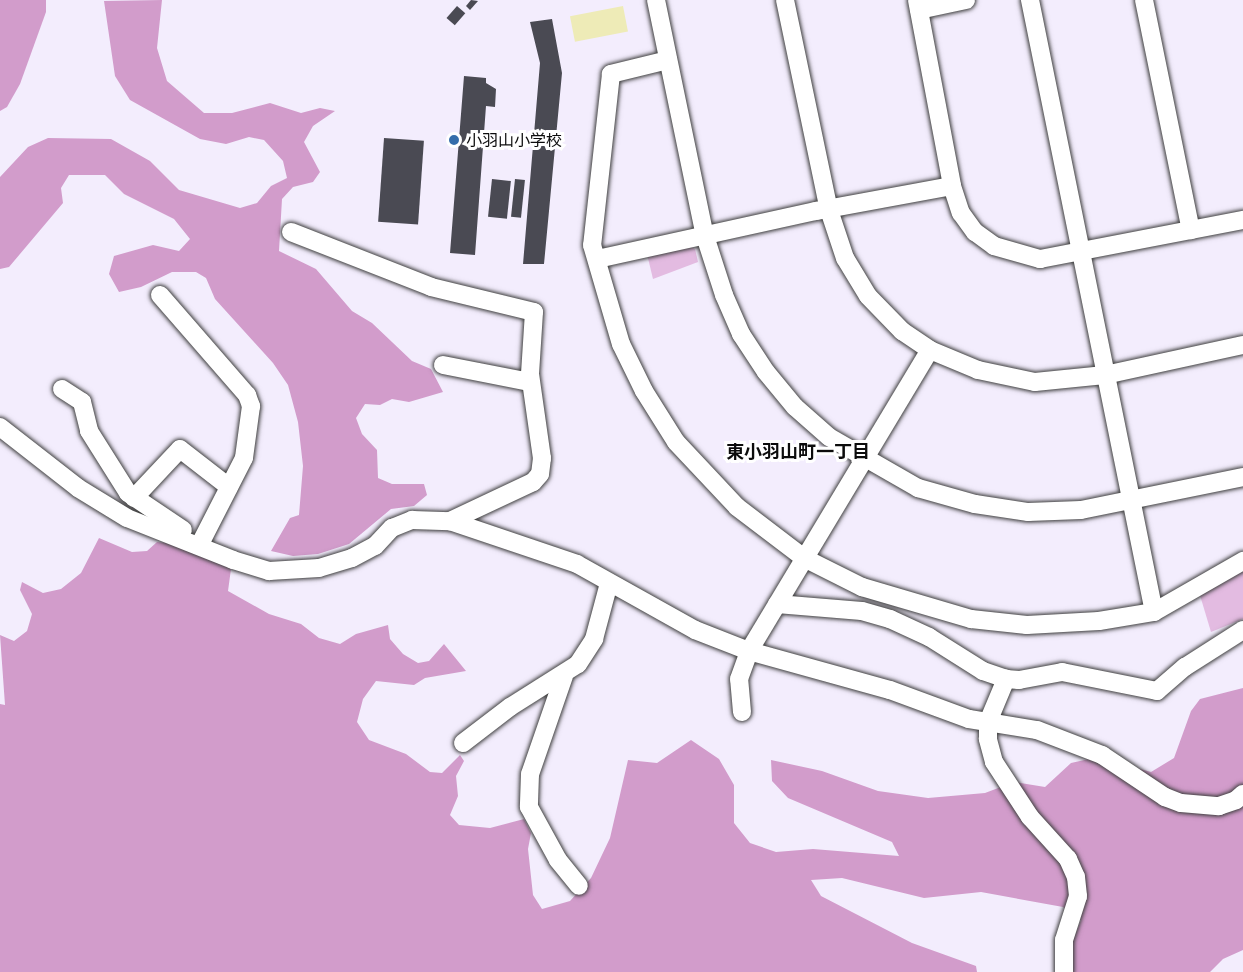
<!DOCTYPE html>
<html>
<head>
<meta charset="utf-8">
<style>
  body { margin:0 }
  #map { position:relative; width:1243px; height:972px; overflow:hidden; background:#f3edfd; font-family:Lora,"Noto Sans JP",serif }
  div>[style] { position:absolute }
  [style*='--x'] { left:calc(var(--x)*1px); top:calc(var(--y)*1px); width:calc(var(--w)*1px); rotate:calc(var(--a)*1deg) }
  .green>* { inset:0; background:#e3bbe1 }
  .forest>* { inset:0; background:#d29ccb }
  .water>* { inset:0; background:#eeebb7; transform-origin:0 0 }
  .building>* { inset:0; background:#4a4a53; transform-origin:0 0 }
  .roads { filter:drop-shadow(0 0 2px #3f3f3f) drop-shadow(0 0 2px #3f3f3f) }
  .minor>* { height:18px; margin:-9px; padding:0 9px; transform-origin:9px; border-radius:9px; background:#fff }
  .dots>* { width:16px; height:16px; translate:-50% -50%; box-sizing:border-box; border:3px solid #fff; border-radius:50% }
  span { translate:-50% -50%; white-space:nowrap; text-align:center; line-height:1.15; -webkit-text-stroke:6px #fff; paint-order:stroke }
  .poi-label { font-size:16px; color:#0c0c0c }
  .left { translate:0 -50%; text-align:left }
  .neighbourhood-label { font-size:18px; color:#0c0c0c; font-weight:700 }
</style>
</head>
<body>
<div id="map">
  <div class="green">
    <div style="clip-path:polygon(686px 244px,695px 249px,698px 262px,653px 279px,647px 254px)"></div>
    <div style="clip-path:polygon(1243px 567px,1243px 619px,1211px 632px,1199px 592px)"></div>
  </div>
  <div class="forest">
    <div style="clip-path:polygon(0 0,46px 0,46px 12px,20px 84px,7px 107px,0 111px)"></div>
    <div style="clip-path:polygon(162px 0,157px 48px,167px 81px,204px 113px,232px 113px,270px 103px,301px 113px,320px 108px,335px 111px,313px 126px,304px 142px,320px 172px,313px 182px,293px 187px,282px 199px,279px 251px,316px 269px,352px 311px,372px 323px,412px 361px,431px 369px,443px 392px,409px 402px,392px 399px,380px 405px,365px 404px,356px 418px,362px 434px,377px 450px,378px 478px,392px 484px,424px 484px,427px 495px,414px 506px,391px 509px,349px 544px,318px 554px,293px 556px,271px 551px,290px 518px,299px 515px,303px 466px,298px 422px,288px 385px,273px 363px,215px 299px,206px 278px,196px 272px,172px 272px,141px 287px,119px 292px,109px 274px,114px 256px,153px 245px,179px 251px,190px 239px,174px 219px,124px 194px,105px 175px,69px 175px,61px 188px,63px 203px,9px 267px,0 269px,0 177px,28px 147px,48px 138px,111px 139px,150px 161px,179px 190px,240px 208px,257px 203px,271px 186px,287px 178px,283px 161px,264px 140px,249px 137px,226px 144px,200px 139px,130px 100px,115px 76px,104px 1px)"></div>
    <div style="clip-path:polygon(99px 538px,132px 552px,147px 551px,157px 542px,176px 544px,204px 555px,231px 569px,228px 591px,269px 614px,301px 624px,319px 638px,340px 644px,356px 634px,388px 625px,390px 639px,403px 654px,418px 663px,429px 661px,444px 644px,466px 671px,425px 678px,414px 685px,376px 681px,363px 699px,357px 722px,369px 740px,406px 754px,430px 772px,442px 773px,460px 755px,464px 761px,456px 776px,458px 796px,450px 815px,459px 825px,490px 828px,524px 819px,531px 833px,528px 849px,533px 895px,542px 909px,570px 901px,591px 878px,610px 838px,628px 760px,657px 763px,691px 740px,719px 759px,734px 785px,734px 823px,750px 843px,776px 852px,813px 849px,899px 856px,892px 842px,788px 798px,772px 781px,771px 760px,822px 771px,878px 791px,928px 798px,985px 793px,1014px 782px,1045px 787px,1071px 763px,1098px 757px,1151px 772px,1174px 758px,1191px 711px,1200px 699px,1243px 688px,1243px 950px,1223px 959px,1210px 972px,1070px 972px,1069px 950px,1081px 920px,1063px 907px,981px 892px,924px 898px,842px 878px,811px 880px,821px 896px,912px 943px,976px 966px,977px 972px,0 972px,0 704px,5px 705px,0 635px,14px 641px,27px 631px,32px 614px,20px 590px,22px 582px,43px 593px,61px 589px,81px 573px)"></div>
  </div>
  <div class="water">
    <div style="left:623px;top:6px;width:26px;height:54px;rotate:79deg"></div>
  </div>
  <div class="building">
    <div style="clip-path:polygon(471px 0,478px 1px,470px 10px,466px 6px)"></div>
    <div style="left:457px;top:6px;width:11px;height:16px;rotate:41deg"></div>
    <div style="clip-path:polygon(552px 19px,562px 73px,544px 264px,523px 264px,540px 63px,530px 22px)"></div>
    <div style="clip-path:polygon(464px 76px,486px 78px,486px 83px,496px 89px,495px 107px,486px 106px,475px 255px,450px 253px)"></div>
    <div style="left:384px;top:138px;width:40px;height:84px;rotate:4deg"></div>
    <div style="left:492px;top:179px;width:19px;height:38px;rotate:6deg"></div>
    <div style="left:515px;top:179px;width:10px;height:38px;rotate:6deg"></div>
  </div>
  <div class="roads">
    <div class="minor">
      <div style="--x:656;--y:0;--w:241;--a:78.3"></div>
      <div style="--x:705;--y:236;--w:62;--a:72.1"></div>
      <div style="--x:724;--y:295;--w:43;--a:66.4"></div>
      <div style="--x:741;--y:334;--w:45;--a:56.7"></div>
      <div style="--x:766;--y:372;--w:45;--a:50.4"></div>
      <div style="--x:795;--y:407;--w:45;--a:41.4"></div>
      <div style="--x:829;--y:437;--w:103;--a:29.8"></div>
      <div style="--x:918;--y:488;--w:59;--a:15.7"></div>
      <div style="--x:975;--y:504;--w:54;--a:8.6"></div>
      <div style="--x:1028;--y:512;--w:53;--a:-2.2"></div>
      <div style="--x:1081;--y:510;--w:165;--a:-11.5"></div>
      <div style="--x:785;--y:0;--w:215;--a:78.2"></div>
      <div style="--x:829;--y:210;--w:51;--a:71.6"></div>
      <div style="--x:845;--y:258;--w:44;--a:58.8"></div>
      <div style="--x:868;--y:296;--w:49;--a:45.8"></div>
      <div style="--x:902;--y:331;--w:34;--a:34"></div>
      <div style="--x:930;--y:350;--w:52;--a:22.6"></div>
      <div style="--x:978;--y:370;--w:58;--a:11.9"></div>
      <div style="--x:1035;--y:382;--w:70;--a:-5.7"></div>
      <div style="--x:1105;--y:375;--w:141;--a:-12.3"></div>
      <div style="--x:917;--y:0;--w:189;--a:79.3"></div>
      <div style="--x:952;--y:186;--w:28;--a:72"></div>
      <div style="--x:961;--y:213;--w:24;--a:54"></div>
      <div style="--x:975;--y:232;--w:24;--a:36"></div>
      <div style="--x:994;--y:246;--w:48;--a:15.8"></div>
      <div style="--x:1040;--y:259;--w:207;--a:-10.9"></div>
      <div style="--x:1030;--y:0;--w:624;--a:78.55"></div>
      <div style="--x:1144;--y:0;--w:235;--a:78.5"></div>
      <div style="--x:919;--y:10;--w:48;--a:-12"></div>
      <div style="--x:668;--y:60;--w:59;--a:166.2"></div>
      <div style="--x:611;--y:74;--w:172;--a:96.3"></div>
      <div style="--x:592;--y:245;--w:103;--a:73.7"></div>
      <div style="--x:621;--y:344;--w:52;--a:63.9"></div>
      <div style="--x:644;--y:391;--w:60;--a:57.9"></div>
      <div style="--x:676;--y:442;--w:89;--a:46.8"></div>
      <div style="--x:737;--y:507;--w:84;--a:37.3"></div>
      <div style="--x:804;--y:558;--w:65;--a:26.6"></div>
      <div style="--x:862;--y:587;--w:114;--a:16.4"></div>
      <div style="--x:971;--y:619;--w:56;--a:6.1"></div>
      <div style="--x:1027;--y:625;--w:72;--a:-3.2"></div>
      <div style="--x:1099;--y:621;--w:56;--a:-9.3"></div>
      <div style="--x:1154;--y:612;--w:103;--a:-29.8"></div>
      <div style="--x:291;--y:232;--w:150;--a:21.4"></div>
      <div style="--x:431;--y:287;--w:106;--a:13.6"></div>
      <div style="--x:534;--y:312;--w:62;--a:93.7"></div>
      <div style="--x:530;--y:374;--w:85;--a:81.9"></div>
      <div style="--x:542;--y:458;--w:16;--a:97"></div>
      <div style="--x:540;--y:474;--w:11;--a:131"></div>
      <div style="--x:533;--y:482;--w:92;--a:154.8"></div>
      <div style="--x:597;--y:259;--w:224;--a:-12.4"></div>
      <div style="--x:816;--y:211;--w:138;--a:-10.4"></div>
      <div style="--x:160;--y:295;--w:133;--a:49"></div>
      <div style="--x:247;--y:395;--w:12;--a:70"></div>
      <div style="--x:251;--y:406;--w:52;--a:97.7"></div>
      <div style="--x:244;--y:458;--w:97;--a:117.1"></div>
      <div style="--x:443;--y:365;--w:89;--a:11.1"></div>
      <div style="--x:62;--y:389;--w:24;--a:33"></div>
      <div style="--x:82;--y:402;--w:30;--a:76"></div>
      <div style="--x:89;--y:431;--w:73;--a:57.8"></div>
      <div style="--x:128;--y:493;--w:66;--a:33.9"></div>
      <div style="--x:0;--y:427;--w:99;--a:38"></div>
      <div style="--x:78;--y:488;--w:57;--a:31.5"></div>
      <div style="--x:127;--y:518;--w:114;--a:21.6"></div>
      <div style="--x:233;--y:560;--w:38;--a:17"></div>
      <div style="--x:269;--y:571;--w:50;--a:-3.4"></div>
      <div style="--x:319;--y:568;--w:34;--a:-17"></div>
      <div style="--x:352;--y:558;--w:26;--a:-28"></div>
      <div style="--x:375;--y:546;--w:25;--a:-47"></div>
      <div style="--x:392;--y:528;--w:22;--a:-22"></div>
      <div style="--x:412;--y:520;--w:38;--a:2"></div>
      <div style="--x:450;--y:521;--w:134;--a:18.7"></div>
      <div style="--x:577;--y:564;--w:135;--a:29.2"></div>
      <div style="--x:695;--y:630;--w:58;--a:21.3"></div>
      <div style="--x:749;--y:651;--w:146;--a:15.5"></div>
      <div style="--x:890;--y:690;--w:84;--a:20.2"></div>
      <div style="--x:969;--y:719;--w:69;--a:9.2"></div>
      <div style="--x:1037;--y:730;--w:70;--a:21"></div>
      <div style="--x:1102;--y:755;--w:76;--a:33.7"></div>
      <div style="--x:1165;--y:797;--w:17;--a:21"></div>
      <div style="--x:1181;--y:803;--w:38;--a:5"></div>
      <div style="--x:1219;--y:806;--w:18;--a:-19"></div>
      <div style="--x:1236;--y:800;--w:9;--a:-41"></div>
      <div style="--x:134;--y:498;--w:67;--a:-46.8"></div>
      <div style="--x:180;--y:449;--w:62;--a:37.8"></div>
      <div style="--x:777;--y:604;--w:85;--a:4.7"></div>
      <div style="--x:862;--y:611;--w:29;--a:16"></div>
      <div style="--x:890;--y:619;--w:43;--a:24.8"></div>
      <div style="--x:929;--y:637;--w:64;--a:32.2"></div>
      <div style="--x:983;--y:671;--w:24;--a:19"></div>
      <div style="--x:564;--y:676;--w:104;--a:109.1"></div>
      <div style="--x:530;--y:774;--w:33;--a:92"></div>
      <div style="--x:529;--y:807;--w:60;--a:61.3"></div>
      <div style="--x:558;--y:860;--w:33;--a:51"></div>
      <div style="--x:742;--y:712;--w:33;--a:-95"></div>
      <div style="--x:739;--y:679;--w:30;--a:-70"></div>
      <div style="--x:749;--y:651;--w:351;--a:-59"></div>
      <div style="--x:463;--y:743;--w:59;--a:-37.5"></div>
      <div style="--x:510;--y:707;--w:80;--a:-32.3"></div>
      <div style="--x:578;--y:664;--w:30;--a:-57"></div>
      <div style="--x:594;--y:639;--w:58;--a:-75"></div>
      <div style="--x:1064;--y:972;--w:32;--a:-90"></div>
      <div style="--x:1064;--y:940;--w:46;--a:-72.3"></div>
      <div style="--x:1078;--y:896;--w:19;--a:-96"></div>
      <div style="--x:1076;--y:877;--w:20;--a:-114"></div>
      <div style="--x:1068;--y:859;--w:57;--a:-132.1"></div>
      <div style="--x:1030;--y:817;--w:66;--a:-123.2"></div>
      <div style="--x:994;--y:762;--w:24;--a:-105"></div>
      <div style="--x:988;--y:739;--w:17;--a:-90"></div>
      <div style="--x:988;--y:722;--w:47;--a:-67.3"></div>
      <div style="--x:1006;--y:679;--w:13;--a:4"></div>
      <div style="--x:1019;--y:680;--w:44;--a:-10.5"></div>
      <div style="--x:1062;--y:672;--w:97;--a:11.3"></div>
      <div style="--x:1157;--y:691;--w:37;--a:-41"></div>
      <div style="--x:1185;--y:667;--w:69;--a:-32.5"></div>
    </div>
  </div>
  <div class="dots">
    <div style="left:454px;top:140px;background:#356dab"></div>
  </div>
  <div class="poi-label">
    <span class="left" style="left:466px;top:140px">小羽山小学校</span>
  </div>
  <div class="neighbourhood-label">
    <span style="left:798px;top:452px">東小羽山町一丁目</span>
  </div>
</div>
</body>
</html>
